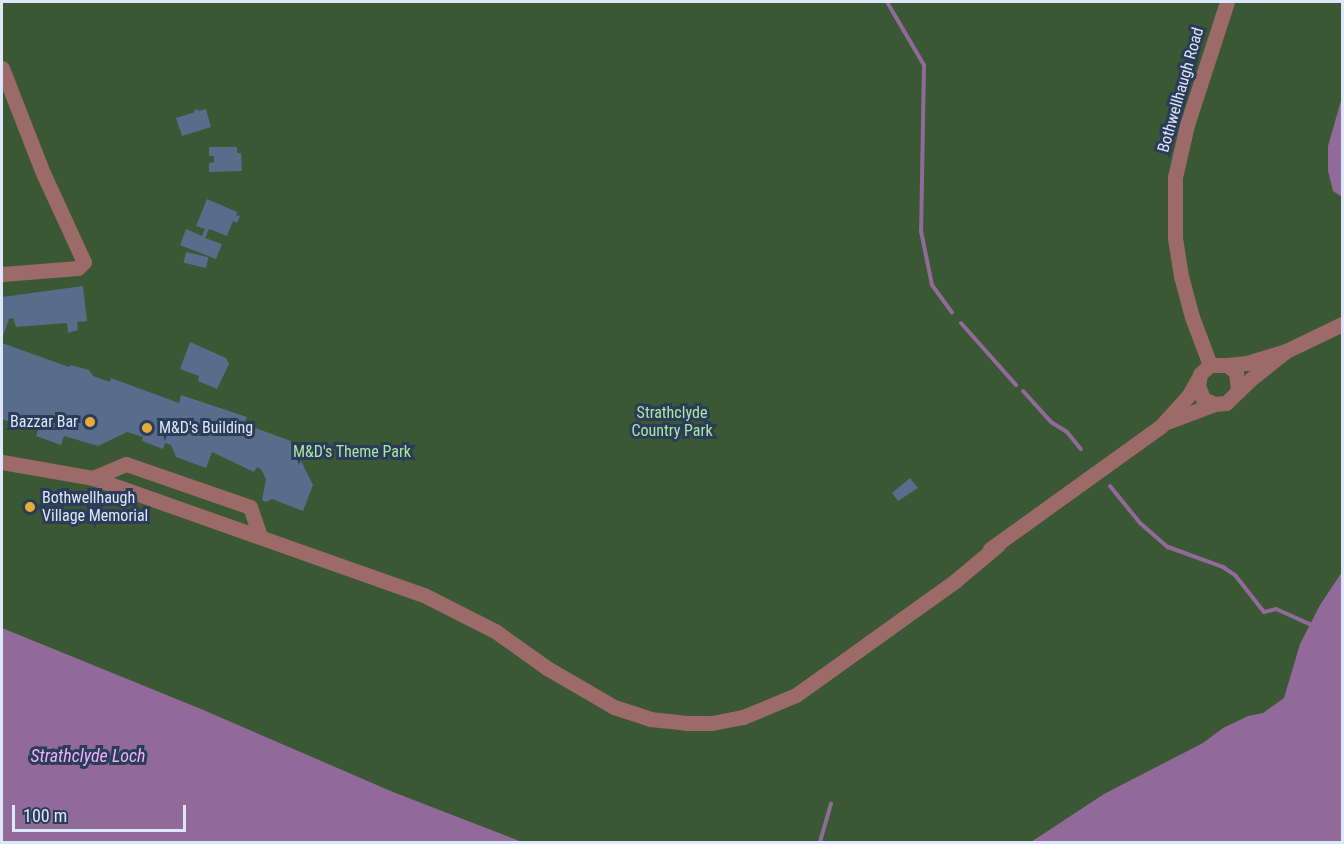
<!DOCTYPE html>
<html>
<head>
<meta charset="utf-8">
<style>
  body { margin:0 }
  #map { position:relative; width:1344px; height:844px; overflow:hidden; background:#2b3c59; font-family:"Roboto Condensed",sans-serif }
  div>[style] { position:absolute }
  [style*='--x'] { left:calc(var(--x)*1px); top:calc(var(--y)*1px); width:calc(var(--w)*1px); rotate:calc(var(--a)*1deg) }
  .green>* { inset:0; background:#3a5834; transform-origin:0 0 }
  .water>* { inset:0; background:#916a9a }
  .stream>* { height:4px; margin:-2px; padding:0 2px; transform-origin:2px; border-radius:2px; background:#916a9a }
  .building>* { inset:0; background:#586c8b; transform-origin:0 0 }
  .minor>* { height:15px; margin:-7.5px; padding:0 7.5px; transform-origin:7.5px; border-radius:7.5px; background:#9c6a69 }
  .dots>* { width:16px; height:16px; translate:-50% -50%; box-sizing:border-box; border:3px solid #2b3c59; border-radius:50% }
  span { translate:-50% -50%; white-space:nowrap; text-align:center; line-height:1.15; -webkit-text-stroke:6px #2b3c59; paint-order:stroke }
  .street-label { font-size:16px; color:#dce7f9 }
  .park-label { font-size:16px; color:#ace79f }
  .poi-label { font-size:16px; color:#dce7f9 }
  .right { translate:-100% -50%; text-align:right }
  .left { translate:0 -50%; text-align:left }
  .water-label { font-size:18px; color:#ecb2f9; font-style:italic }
  .frame { position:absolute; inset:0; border:3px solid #dce7f9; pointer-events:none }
  .scale { position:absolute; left:12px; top:805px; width:174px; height:27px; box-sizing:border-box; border:3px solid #dce7f9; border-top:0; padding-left:8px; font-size:18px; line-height:21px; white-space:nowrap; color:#dce7f9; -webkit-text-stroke:4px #2b3c59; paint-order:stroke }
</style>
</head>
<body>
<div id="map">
  <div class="green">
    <div style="left:2px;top:2px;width:1340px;height:840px"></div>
  </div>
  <div class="water">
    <div style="clip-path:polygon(1342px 97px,1342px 197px,1333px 191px,1328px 171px,1328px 146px)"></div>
    <div style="clip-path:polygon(1342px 572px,1342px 842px,1031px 842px,1104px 794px,1203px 743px,1223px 728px,1248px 716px,1263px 713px,1284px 698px,1300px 644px,1320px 605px)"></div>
    <div style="clip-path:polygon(2px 628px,201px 709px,393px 792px,522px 842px,2px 842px)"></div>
  </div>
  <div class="stream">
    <div style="--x:887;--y:2;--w:73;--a:59.6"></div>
    <div style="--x:924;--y:65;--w:166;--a:91"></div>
    <div style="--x:921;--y:231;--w:55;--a:78.5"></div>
    <div style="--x:932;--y:285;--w:34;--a:54"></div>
    <div style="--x:961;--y:323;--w:83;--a:48.4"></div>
    <div style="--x:1023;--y:391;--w:42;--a:47.9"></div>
    <div style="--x:1051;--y:422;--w:19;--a:32"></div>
    <div style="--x:1067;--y:432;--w:22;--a:51"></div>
    <div style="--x:1110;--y:486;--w:48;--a:51"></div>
    <div style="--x:1140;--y:523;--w:37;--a:41"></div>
    <div style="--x:1168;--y:547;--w:59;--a:20"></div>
    <div style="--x:1223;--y:567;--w:14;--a:34"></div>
    <div style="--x:1235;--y:575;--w:47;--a:51.9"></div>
    <div style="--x:1264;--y:612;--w:12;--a:-14"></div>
    <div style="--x:1276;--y:609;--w:37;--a:24"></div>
    <div style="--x:820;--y:842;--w:40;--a:-74"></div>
  </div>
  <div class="building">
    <div style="clip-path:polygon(198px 109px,198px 111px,206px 109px,211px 127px,182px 136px,176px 118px,195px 112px,194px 110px)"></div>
    <div style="clip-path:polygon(209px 147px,237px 147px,237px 153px,241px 153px,242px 171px,209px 172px,209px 163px,214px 162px,214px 156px,209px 156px)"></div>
    <div style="clip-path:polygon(207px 199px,237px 212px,236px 215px,240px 216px,237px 223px,233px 221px,227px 236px,209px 229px,205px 238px,222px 244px,216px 259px,180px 245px,186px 229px,202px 236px,205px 229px,196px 226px)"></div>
    <div style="left:186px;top:252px;width:23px;height:11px;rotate:13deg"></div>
    <div style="clip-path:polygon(83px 286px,87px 321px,77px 322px,78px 330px,68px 333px,67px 323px,16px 327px,13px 318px,9px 319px,2px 339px,2px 297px)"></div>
    <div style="clip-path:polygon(190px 342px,226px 358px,229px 364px,217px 389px,198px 381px,199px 376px,180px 369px)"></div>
    <div style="clip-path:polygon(2px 343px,69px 367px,70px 365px,89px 370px,93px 376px,110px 382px,111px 378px,179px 403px,181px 395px,247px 417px,244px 424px,291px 441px,313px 485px,303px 511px,272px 499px,266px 502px,262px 500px,266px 479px,261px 469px,257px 467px,254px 472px,212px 452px,206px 468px,176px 457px,171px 445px,165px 443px,163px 449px,142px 441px,143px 437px,127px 432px,98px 446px,64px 436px,61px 445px,36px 436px,39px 427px,31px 424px,29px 429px,2px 419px)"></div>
    <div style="clip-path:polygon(910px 478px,918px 488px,898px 501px,892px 493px)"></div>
  </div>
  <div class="minor">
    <div style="--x:2;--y:68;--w:113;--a:68.7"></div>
    <div style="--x:43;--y:173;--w:98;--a:65.3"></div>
    <div style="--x:84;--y:262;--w:8;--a:135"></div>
    <div style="--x:78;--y:268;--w:76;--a:175.5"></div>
    <div style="--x:1210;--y:365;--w:51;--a:-110.6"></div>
    <div style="--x:1192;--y:317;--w:42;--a:-105"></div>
    <div style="--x:1181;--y:276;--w:38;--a:-99"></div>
    <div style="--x:1175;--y:238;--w:61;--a:-90"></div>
    <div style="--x:1175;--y:177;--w:53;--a:-77"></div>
    <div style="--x:1187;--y:125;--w:129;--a:-72"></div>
    <div style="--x:1227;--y:365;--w:20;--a:-6"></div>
    <div style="--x:1247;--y:363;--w:41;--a:-17.1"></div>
    <div style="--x:1286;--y:351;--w:62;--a:-25.7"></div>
    <div style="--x:1238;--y:391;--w:19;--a:-96"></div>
    <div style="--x:1236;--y:372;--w:11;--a:-142"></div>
    <div style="--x:1227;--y:365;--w:17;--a:180"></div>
    <div style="--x:1210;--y:365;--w:13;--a:138"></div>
    <div style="--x:1200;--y:374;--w:11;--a:100"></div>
    <div style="--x:1198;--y:385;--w:15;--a:70"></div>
    <div style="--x:1203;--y:399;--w:13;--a:23"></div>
    <div style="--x:1215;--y:404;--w:11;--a:-5"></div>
    <div style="--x:1226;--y:403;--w:35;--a:-44"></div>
    <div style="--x:1251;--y:379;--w:45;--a:-38.7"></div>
    <div style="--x:1167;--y:422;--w:51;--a:-20.6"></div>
    <div style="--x:2;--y:462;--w:92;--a:10"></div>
    <div style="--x:93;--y:478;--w:351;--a:19.5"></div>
    <div style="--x:424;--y:595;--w:80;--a:26.9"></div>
    <div style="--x:495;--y:631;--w:64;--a:35.4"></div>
    <div style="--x:547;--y:668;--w:78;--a:30.2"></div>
    <div style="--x:614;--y:707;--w:38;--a:18"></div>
    <div style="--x:650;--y:719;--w:37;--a:6"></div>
    <div style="--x:687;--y:723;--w:25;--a:0"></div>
    <div style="--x:712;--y:723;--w:32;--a:-11"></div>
    <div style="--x:743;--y:717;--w:57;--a:-22.5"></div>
    <div style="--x:796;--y:695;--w:196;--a:-35.6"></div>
    <div style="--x:955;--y:581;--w:56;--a:-39.9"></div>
    <div style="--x:93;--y:478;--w:36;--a:-23"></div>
    <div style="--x:126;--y:464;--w:131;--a:19.1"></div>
    <div style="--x:250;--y:507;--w:31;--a:71"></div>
    <div style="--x:990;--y:549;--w:211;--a:-35.7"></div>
    <div style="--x:1161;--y:426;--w:42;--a:-47.9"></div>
    <div style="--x:1189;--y:395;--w:18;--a:-61"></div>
  </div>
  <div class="dots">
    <div style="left:90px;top:422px;background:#e7ac37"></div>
    <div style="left:147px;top:428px;background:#e7ac37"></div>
    <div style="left:30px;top:507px;background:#e7ac37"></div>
  </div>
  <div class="street-label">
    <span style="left:1181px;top:90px;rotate:-74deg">Bothwellhaugh Road</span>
  </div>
  <div class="park-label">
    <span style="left:672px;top:422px">Strathclyde<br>Country Park</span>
    <span style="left:352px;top:452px">M&amp;D's Theme Park</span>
  </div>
  <div class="poi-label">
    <span class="right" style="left:78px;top:422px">Bazzar Bar</span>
    <span class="left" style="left:159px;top:428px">M&amp;D's Building</span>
    <span class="left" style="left:42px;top:507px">Bothwellhaugh<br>Village Memorial</span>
  </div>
  <div class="water-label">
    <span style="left:88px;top:756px">Strathclyde Loch</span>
  </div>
  <div class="frame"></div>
  <div class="scale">100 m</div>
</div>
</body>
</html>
